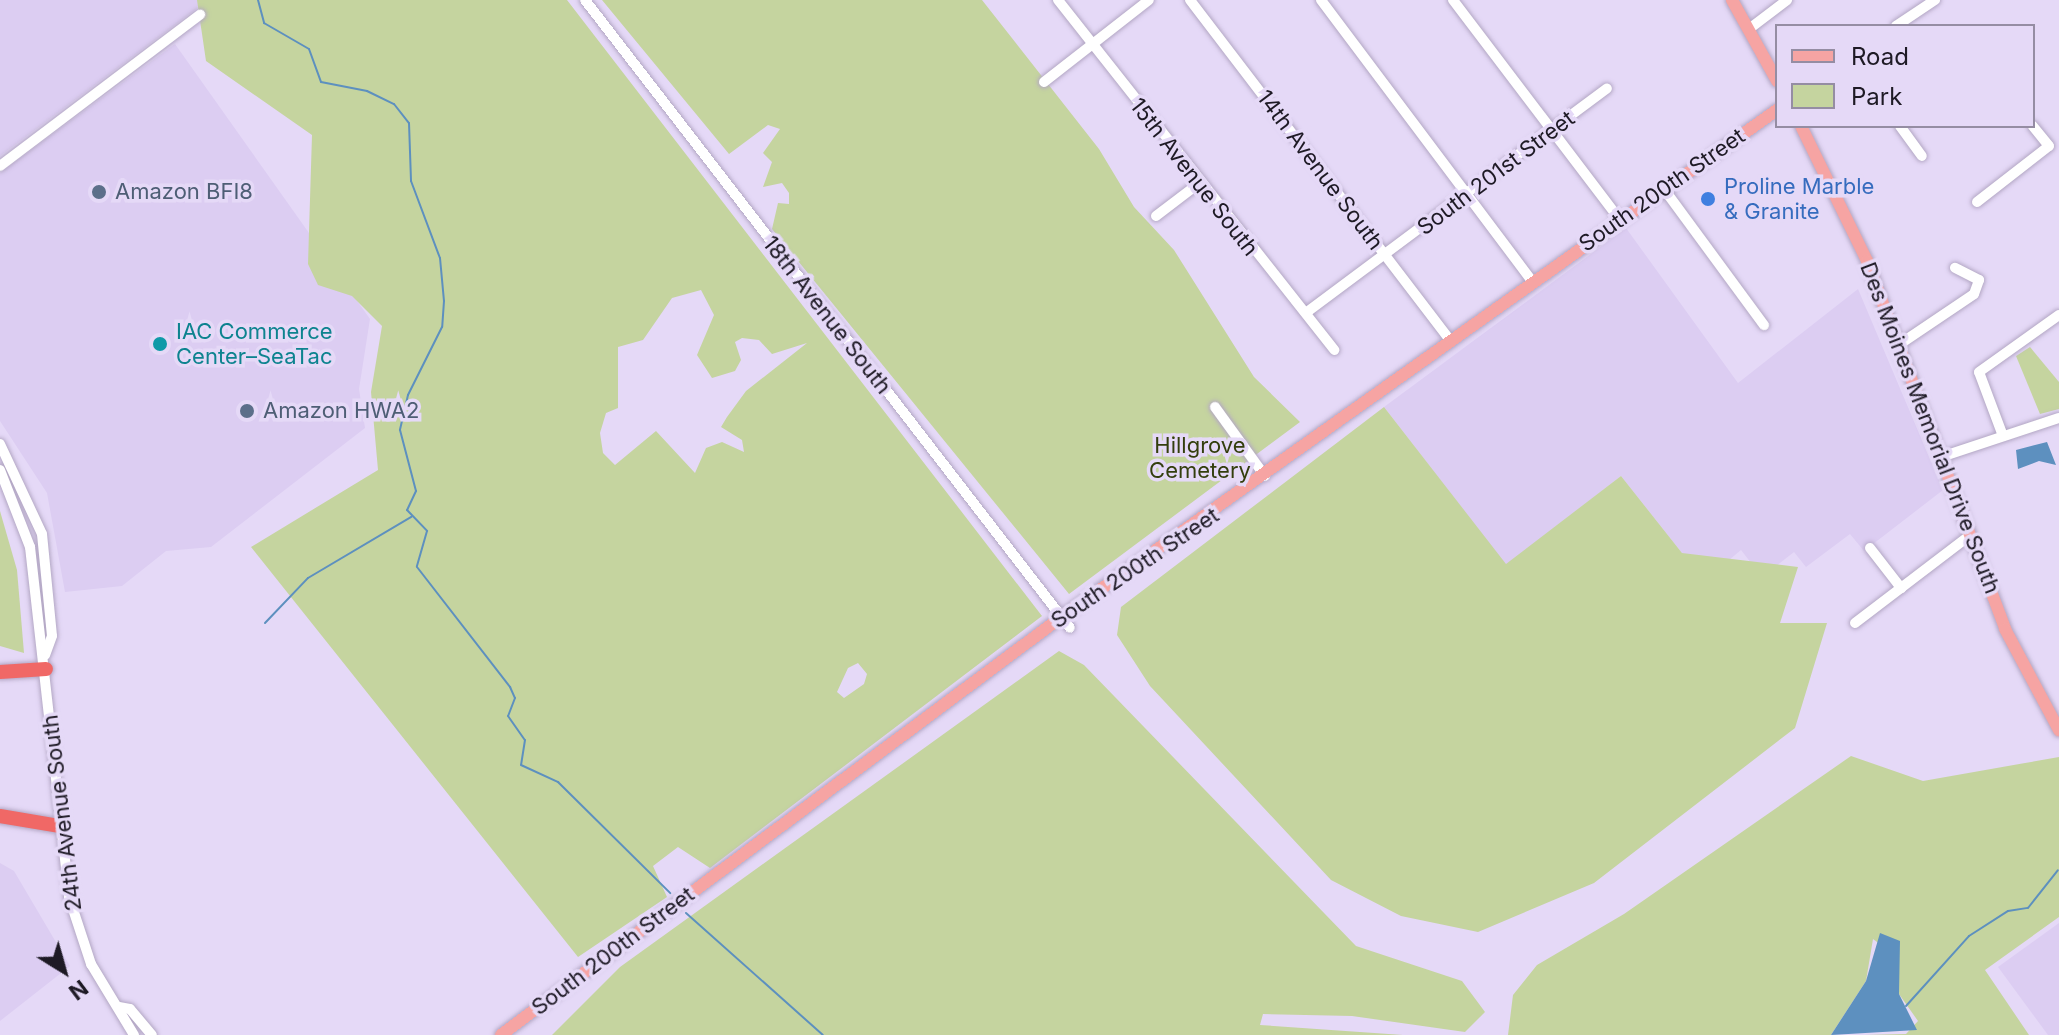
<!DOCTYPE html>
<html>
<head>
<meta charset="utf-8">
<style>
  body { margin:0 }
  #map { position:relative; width:2059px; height:1035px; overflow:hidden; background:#e5d9f7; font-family:Inter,sans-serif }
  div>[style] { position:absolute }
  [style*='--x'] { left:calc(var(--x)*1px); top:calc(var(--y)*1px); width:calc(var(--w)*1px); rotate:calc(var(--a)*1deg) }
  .built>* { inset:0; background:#dccdf2 }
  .green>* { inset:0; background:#c5d49f }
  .water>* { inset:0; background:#5d90bf }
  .stream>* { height:2px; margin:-1px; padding:0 1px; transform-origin:1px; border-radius:1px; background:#5d90bf }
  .roads { filter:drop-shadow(0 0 2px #b3a7c4) drop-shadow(0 0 2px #b3a7c4) }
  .minor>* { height:10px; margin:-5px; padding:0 5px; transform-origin:5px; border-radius:5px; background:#fff }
  .major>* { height:12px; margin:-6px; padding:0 6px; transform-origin:6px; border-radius:6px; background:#f6a4a3 }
  .highway>* { height:14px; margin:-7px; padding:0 7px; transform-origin:7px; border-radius:7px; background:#f06866 }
  .dots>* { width:22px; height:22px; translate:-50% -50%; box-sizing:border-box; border:4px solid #e5d9f7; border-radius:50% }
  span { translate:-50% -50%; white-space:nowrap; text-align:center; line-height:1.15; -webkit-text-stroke:7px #e5d9f7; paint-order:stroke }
  .street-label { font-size:22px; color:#1e1a25 }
  .shop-label { font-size:22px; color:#366cbe }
  .left { translate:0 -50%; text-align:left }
  .service-label { font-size:22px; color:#4e5e75 }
  .culture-label { font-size:22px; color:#0d838f }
  .park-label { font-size:22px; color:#333e0d }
  .legend { position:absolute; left:1775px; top:24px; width:260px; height:104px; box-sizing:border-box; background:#e5d9f7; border:2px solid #958da3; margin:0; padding:10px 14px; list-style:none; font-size:24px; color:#1e1a25 }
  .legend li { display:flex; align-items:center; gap:16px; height:40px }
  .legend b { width:40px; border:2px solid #958da3 }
  .north { position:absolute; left:24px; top:931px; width:80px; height:80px; -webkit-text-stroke:6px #e5d9f7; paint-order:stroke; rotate:143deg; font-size:22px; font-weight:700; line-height:32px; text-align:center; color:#1e1a25 }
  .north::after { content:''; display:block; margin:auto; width:28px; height:36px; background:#1e1a25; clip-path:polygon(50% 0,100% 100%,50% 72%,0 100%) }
</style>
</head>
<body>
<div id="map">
  <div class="built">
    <div style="clip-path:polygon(0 0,208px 0,0 156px)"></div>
    <div style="clip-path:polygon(175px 44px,370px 319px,359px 389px,365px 428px,211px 547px,166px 551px,122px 586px,65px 592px,47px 493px,0 421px,0 173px)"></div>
    <div style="clip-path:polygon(1626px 228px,1738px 383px,1858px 289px,1943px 490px,1864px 551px,1850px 534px,1806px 567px,1794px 552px,1762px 577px,1741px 550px,1723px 565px,1682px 553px,1621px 476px,1506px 565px,1384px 407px)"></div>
    <div style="clip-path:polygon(0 863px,14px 871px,70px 966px,0 1021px)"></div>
    <div style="clip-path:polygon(2059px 923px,2059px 1035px,2048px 1035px,1998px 967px)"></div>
  </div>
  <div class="green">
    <div style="clip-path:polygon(evenodd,197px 0,567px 0,1042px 616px,710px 868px,678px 847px,653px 866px,667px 897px,578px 957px,251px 547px,378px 470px,371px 392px,382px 326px,352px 296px,318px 285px,308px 264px,312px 135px,206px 61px,197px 0,701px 290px,714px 315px,697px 355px,712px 378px,735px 371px,741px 360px,735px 342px,742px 338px,759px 340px,772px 354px,807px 343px,746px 391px,727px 417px,721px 427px,742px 440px,744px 452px,722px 442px,706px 448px,695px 473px,656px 431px,615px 465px,603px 453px,600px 433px,606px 413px,618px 408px,618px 347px,643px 340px,672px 298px,701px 290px,197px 0,858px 663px,867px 674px,864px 684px,844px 698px,837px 692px,848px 668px,858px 663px)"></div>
    <div style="clip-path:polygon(602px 0,982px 0,1099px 149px,1134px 207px,1174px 250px,1254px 377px,1300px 422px,1069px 594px,772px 229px,778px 203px,789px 204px,789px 193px,782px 183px,763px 187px,772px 162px,763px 153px,780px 129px,768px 125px,729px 154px)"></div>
    <div style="clip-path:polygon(2030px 347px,2059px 382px,2059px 409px,2040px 414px,2016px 356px)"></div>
    <div style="clip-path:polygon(1384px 407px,1506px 564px,1621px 476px,1682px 553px,1798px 567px,1780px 623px,1827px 623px,1795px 728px,1594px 883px,1478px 932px,1401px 916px,1331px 880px,1150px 686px,1117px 635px,1121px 607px)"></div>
    <div style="clip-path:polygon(0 511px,17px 570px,24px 653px,0 646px)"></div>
    <div style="clip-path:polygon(1059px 651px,1084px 665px,1356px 946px,1462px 981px,1485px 1012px,1465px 1032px,1352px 1016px,1263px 1014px,1260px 1025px,1403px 1035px,552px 1035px,620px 967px)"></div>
    <div style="clip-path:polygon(1851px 756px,1923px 781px,2059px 757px,2059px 917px,1985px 970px,2029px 1035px,1864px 1035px,1906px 1034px,1918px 1021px,1899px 994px,1897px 957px,1873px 939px,1866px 981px,1831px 1035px,1508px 1035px,1513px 995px,1537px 965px,1624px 914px)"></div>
  </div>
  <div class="water">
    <div style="clip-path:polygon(2047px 442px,2056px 465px,2039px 461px,2018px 469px,2016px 450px)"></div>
    <div style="clip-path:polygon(1880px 933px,1900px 941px,1899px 994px,1917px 1030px,1831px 1035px,1866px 981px)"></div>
  </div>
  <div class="stream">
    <div style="--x:258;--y:0;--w:24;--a:75"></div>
    <div style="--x:264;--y:23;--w:52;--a:30"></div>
    <div style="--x:309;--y:49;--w:35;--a:70"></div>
    <div style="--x:321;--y:82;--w:47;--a:11.1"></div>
    <div style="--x:367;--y:91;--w:30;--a:26"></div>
    <div style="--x:394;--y:104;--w:24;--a:52"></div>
    <div style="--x:409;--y:123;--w:58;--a:88"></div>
    <div style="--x:411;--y:181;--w:82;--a:69.4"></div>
    <div style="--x:440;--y:258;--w:43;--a:84.7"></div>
    <div style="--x:444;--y:301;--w:26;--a:94"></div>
    <div style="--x:442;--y:327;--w:76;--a:116.6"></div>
    <div style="--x:408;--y:395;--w:36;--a:103"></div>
    <div style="--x:400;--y:430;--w:63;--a:75.3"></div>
    <div style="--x:416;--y:491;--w:21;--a:115"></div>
    <div style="--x:407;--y:510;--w:29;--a:46"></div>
    <div style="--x:427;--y:531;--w:37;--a:106"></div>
    <div style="--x:417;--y:567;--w:152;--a:52.2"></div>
    <div style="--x:510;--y:687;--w:12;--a:66"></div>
    <div style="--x:515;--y:698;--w:19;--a:111"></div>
    <div style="--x:508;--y:716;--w:29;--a:55"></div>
    <div style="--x:525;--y:740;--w:25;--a:99"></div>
    <div style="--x:521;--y:765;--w:41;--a:24.7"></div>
    <div style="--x:558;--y:782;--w:158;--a:44.7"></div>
    <div style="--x:265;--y:623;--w:62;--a:-46.3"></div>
    <div style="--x:308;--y:578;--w:120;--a:-30.6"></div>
    <div style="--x:686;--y:913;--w:183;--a:41.7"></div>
    <div style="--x:1906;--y:1006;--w:94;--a:-48"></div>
    <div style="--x:1969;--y:936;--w:46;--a:-32.7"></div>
    <div style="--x:2008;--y:911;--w:20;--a:-9"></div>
    <div style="--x:2028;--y:908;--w:48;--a:-51.7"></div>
  </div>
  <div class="roads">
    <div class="minor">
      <div style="--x:585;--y:0;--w:793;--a:52.32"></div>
      <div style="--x:1058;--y:0;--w:446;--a:51.7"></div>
      <div style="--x:1190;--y:0;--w:427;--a:52.6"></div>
      <div style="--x:1321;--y:0;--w:351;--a:53.1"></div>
      <div style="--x:1453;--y:0;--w:276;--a:52.8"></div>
      <div style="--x:1896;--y:26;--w:47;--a:-33.7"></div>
      <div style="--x:1749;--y:29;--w:48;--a:-37.3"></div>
      <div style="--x:1044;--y:82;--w:133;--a:-38"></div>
      <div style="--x:1900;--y:126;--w:37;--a:54"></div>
      <div style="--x:0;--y:166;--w:251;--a:-37.1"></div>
      <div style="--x:1664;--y:189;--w:169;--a:53.7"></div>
      <div style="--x:1977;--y:202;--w:91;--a:-37.9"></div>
      <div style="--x:2049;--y:146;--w:26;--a:-129"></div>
      <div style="--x:1156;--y:216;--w:53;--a:-37.3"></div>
      <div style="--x:1307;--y:312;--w:374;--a:-36.7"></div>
      <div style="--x:1900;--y:344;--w:89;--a:-34"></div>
      <div style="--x:1974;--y:294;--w:15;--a:-70"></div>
      <div style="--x:1979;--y:280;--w:27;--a:-153"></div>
      <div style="--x:1215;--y:407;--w:85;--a:54.1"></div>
      <div style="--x:2003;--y:436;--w:68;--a:-110.6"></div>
      <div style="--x:1979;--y:372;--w:98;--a:-35.5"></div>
      <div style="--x:0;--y:444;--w:99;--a:65"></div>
      <div style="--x:42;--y:534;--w:102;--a:84.4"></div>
      <div style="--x:52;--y:636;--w:20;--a:110"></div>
      <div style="--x:1941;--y:457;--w:124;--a:-18.3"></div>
      <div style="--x:0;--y:470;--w:83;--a:68.7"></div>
      <div style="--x:30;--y:547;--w:352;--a:83.6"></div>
      <div style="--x:69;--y:897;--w:71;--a:71.8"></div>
      <div style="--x:91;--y:964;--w:83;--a:58.8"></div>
      <div style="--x:1870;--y:548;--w:51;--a:52.2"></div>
      <div style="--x:1855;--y:623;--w:143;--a:-37.3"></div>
      <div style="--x:119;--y:1007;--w:11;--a:10"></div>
      <div style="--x:130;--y:1009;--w:34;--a:50"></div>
    </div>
    <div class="major">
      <div style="--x:1732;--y:0;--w:93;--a:60.9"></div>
      <div style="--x:1801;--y:126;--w:150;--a:63.9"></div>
      <div style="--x:1867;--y:261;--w:393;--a:69.4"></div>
      <div style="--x:2005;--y:629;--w:115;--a:61.9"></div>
      <div style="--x:501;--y:1035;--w:697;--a:-36.72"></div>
      <div style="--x:1060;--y:618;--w:879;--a:-35.32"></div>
    </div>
    <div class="highway">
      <div style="--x:0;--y:672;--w:46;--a:-3.7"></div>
      <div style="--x:0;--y:816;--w:61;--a:9.5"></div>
    </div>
  </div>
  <div class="dots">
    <div style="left:99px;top:192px;background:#5c6f8a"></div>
    <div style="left:1708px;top:199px;background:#3f7fe0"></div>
    <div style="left:160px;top:344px;background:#0f9aa8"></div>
    <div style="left:247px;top:411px;background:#5c6f8a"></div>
  </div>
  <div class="street-label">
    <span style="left:1320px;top:170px;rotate:53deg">14th Avenue South</span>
    <span style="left:1496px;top:173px;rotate:-37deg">South 201st Street</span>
    <span style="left:1194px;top:177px;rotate:52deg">15th Avenue South</span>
    <span style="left:1662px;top:190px;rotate:-35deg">South 200th Street</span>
    <span style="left:827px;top:315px;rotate:52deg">18th Avenue South</span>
    <span style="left:1930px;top:428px;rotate:69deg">Des Moines Memorial Drive South</span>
    <span style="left:1135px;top:568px;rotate:-34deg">South 200th Street</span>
    <span style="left:62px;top:813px;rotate:-97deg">24th Avenue South</span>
    <span style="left:613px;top:951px;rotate:-37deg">South 200th Street</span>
  </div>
  <div class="shop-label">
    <span class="left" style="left:1724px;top:199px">Proline Marble<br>&amp; Granite</span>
  </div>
  <div class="service-label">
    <span class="left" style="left:115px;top:192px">Amazon BFI8</span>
    <span class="left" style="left:263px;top:411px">Amazon HWA2</span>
  </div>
  <div class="culture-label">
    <span class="left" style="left:176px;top:344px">IAC Commerce<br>Center–SeaTac</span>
  </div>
  <div class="park-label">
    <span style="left:1200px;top:458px">Hillgrove<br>Cemetery</span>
  </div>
  <ul class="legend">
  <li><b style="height:10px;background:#f6a4a3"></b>Road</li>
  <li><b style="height:22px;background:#c5d49f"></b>Park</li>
  </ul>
  <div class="north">N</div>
</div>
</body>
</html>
